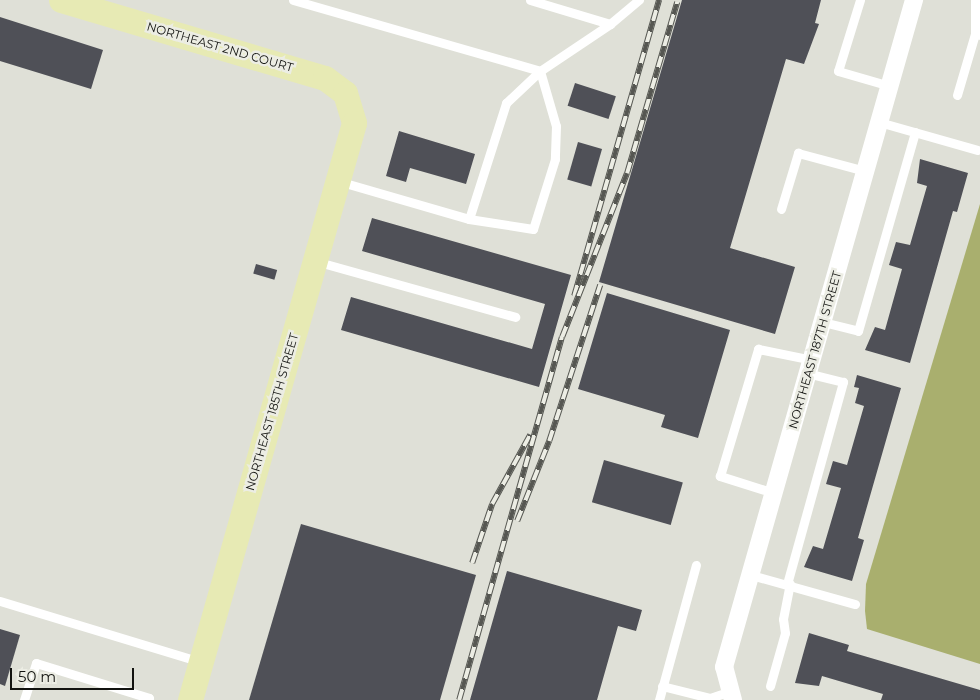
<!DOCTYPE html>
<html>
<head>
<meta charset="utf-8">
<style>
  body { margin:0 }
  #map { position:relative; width:980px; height:700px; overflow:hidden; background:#dfe0d7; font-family:Montserrat,sans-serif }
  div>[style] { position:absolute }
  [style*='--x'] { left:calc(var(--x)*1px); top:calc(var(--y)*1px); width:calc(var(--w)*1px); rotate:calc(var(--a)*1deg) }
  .water>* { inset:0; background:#a9af6e }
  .building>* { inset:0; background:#4f5057; transform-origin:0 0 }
  .lane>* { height:9px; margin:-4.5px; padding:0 4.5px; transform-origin:4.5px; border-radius:4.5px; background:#fff }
  .street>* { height:18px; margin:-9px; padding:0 9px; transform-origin:9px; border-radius:9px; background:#fff }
  .secondary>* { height:25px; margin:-12.5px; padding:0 12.5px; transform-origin:12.5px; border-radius:12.5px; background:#e7eab4 }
  .rail>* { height:5.5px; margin-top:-2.75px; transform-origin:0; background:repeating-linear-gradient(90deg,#ecede4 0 11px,#565752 0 22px); box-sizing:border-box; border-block:1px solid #565752 }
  span { translate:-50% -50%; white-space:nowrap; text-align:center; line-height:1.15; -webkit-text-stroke:5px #ecede4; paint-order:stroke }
  .street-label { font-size:12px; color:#121310 }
  .scale { position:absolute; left:10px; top:668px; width:124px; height:22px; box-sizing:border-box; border:2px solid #121310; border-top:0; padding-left:6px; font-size:15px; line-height:18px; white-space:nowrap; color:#121310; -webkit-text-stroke:4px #ecede4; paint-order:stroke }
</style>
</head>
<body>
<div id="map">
  <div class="water">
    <div style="clip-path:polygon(980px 204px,980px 664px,867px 629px,865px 611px,866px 584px)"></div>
  </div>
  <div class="building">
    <div style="clip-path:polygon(682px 0,821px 0,815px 23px,819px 24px,804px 64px,786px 59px,730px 248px,795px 267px,775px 334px,599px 282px)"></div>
    <div style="clip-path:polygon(0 17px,103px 50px,91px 89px,0 61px)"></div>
    <div style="left:575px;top:83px;width:43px;height:24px;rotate:18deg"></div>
    <div style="clip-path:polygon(399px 131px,475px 154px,466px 184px,410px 168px,406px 182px,386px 176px)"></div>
    <div style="left:578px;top:142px;width:25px;height:39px;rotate:16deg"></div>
    <div style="clip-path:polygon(920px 159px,968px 173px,957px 212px,953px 211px,910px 363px,865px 350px,875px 327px,885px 330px,902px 269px,889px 265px,896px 242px,910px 245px,927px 186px,917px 183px)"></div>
    <div style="clip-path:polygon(372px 218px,571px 275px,539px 387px,341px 330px,351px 297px,532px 349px,545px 304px,362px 251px)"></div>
    <div style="left:256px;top:264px;width:22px;height:10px;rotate:16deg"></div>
    <div style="clip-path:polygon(607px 293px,730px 330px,698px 438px,661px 427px,665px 415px,578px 389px)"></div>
    <div style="clip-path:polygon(857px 375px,901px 388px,858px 538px,864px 540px,852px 581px,804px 567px,813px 546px,823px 549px,841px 488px,826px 484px,833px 461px,847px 465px,864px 406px,855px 403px,859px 388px,854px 387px)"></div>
    <div style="left:604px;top:460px;width:82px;height:44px;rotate:16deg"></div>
    <div style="clip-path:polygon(301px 524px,476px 575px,440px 700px,249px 700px)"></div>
    <div style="clip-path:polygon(507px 571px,642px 610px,636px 631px,618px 626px,597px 700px,470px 700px)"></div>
    <div style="clip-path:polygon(0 629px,20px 635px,5px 686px,0 684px)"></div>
    <div style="clip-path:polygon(809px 633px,849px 645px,847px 651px,980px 690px,980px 700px,881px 700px,883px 694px,822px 676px,819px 686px,795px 683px)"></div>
  </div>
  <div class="lane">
    <div style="--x:293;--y:0;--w:257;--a:16"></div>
    <div style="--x:540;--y:71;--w:57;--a:73.8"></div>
    <div style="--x:556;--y:126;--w:33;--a:92"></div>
    <div style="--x:555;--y:159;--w:73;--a:107.4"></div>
    <div style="--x:533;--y:229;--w:65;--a:-171.1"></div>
    <div style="--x:530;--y:0;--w:84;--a:16.7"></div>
    <div style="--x:860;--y:0;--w:74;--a:107.2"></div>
    <div style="--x:838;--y:71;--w:54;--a:16.1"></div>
    <div style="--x:975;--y:0;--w:34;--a:90"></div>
    <div style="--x:957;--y:95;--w:64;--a:-73.6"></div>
    <div style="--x:975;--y:34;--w:5;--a:11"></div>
    <div style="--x:879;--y:122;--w:102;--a:15.9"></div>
    <div style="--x:338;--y:181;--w:136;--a:16.2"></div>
    <div style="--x:469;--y:219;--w:122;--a:-72.3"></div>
    <div style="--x:506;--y:103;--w:47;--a:-43.3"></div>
    <div style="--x:540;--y:71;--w:84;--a:-33.9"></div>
    <div style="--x:610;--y:24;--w:38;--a:-40"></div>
    <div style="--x:781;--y:209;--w:59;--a:-73.1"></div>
    <div style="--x:798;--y:153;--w:69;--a:15"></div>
    <div style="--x:315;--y:261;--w:208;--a:15.6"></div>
    <div style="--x:823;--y:322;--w:36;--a:14"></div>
    <div style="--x:858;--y:331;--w:207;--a:-74"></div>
    <div style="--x:774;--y:493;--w:57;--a:-162.5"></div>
    <div style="--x:720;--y:476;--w:133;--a:-73.3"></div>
    <div style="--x:758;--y:349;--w:55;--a:11.5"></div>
    <div style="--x:751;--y:575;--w:108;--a:15.6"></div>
    <div style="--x:787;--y:584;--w:210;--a:-74.5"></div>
    <div style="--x:843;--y:382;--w:36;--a:-166"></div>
    <div style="--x:0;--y:601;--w:210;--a:16.9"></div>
    <div style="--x:662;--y:686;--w:49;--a:14"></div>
    <div style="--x:710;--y:698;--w:21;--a:-19"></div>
    <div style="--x:770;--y:686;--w:55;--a:-74.2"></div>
    <div style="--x:785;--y:633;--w:14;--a:-98"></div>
    <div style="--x:783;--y:619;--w:36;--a:-79"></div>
    <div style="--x:24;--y:700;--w:39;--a:-72"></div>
    <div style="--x:36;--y:663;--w:118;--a:17.2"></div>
    <div style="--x:149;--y:698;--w:2;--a:117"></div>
    <div style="--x:659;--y:700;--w:140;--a:-74.7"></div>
  </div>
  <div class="street">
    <div style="--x:733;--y:700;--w:34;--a:-105"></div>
    <div style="--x:724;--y:667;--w:694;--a:-74.1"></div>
  </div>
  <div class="secondary">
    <div style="--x:61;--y:0;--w:275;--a:16.5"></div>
    <div style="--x:325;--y:78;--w:25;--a:37"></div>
    <div style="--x:345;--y:93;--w:31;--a:73"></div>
    <div style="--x:354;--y:123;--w:600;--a:105.87"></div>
  </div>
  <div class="rail">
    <div style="--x:574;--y:296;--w:308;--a:-74"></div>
    <div style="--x:517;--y:521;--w:86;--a:-68.2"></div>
    <div style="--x:549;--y:441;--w:164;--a:-71.9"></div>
    <div style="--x:472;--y:563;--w:62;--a:-71.3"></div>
    <div style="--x:492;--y:504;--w:79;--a:-61.2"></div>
    <div style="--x:459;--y:700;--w:377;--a:-74.2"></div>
    <div style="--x:562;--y:337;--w:176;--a:-68.4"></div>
    <div style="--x:627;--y:173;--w:178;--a:-73.7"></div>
  </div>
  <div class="street-label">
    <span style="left:220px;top:47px;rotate:16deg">NORTHEAST 2ND COURT</span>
    <span style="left:815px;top:350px;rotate:-74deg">NORTHEAST 187TH STREET</span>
    <span style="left:272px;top:412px;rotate:-74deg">NORTHEAST 185TH STREET</span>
  </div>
  <div class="scale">50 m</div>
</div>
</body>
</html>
